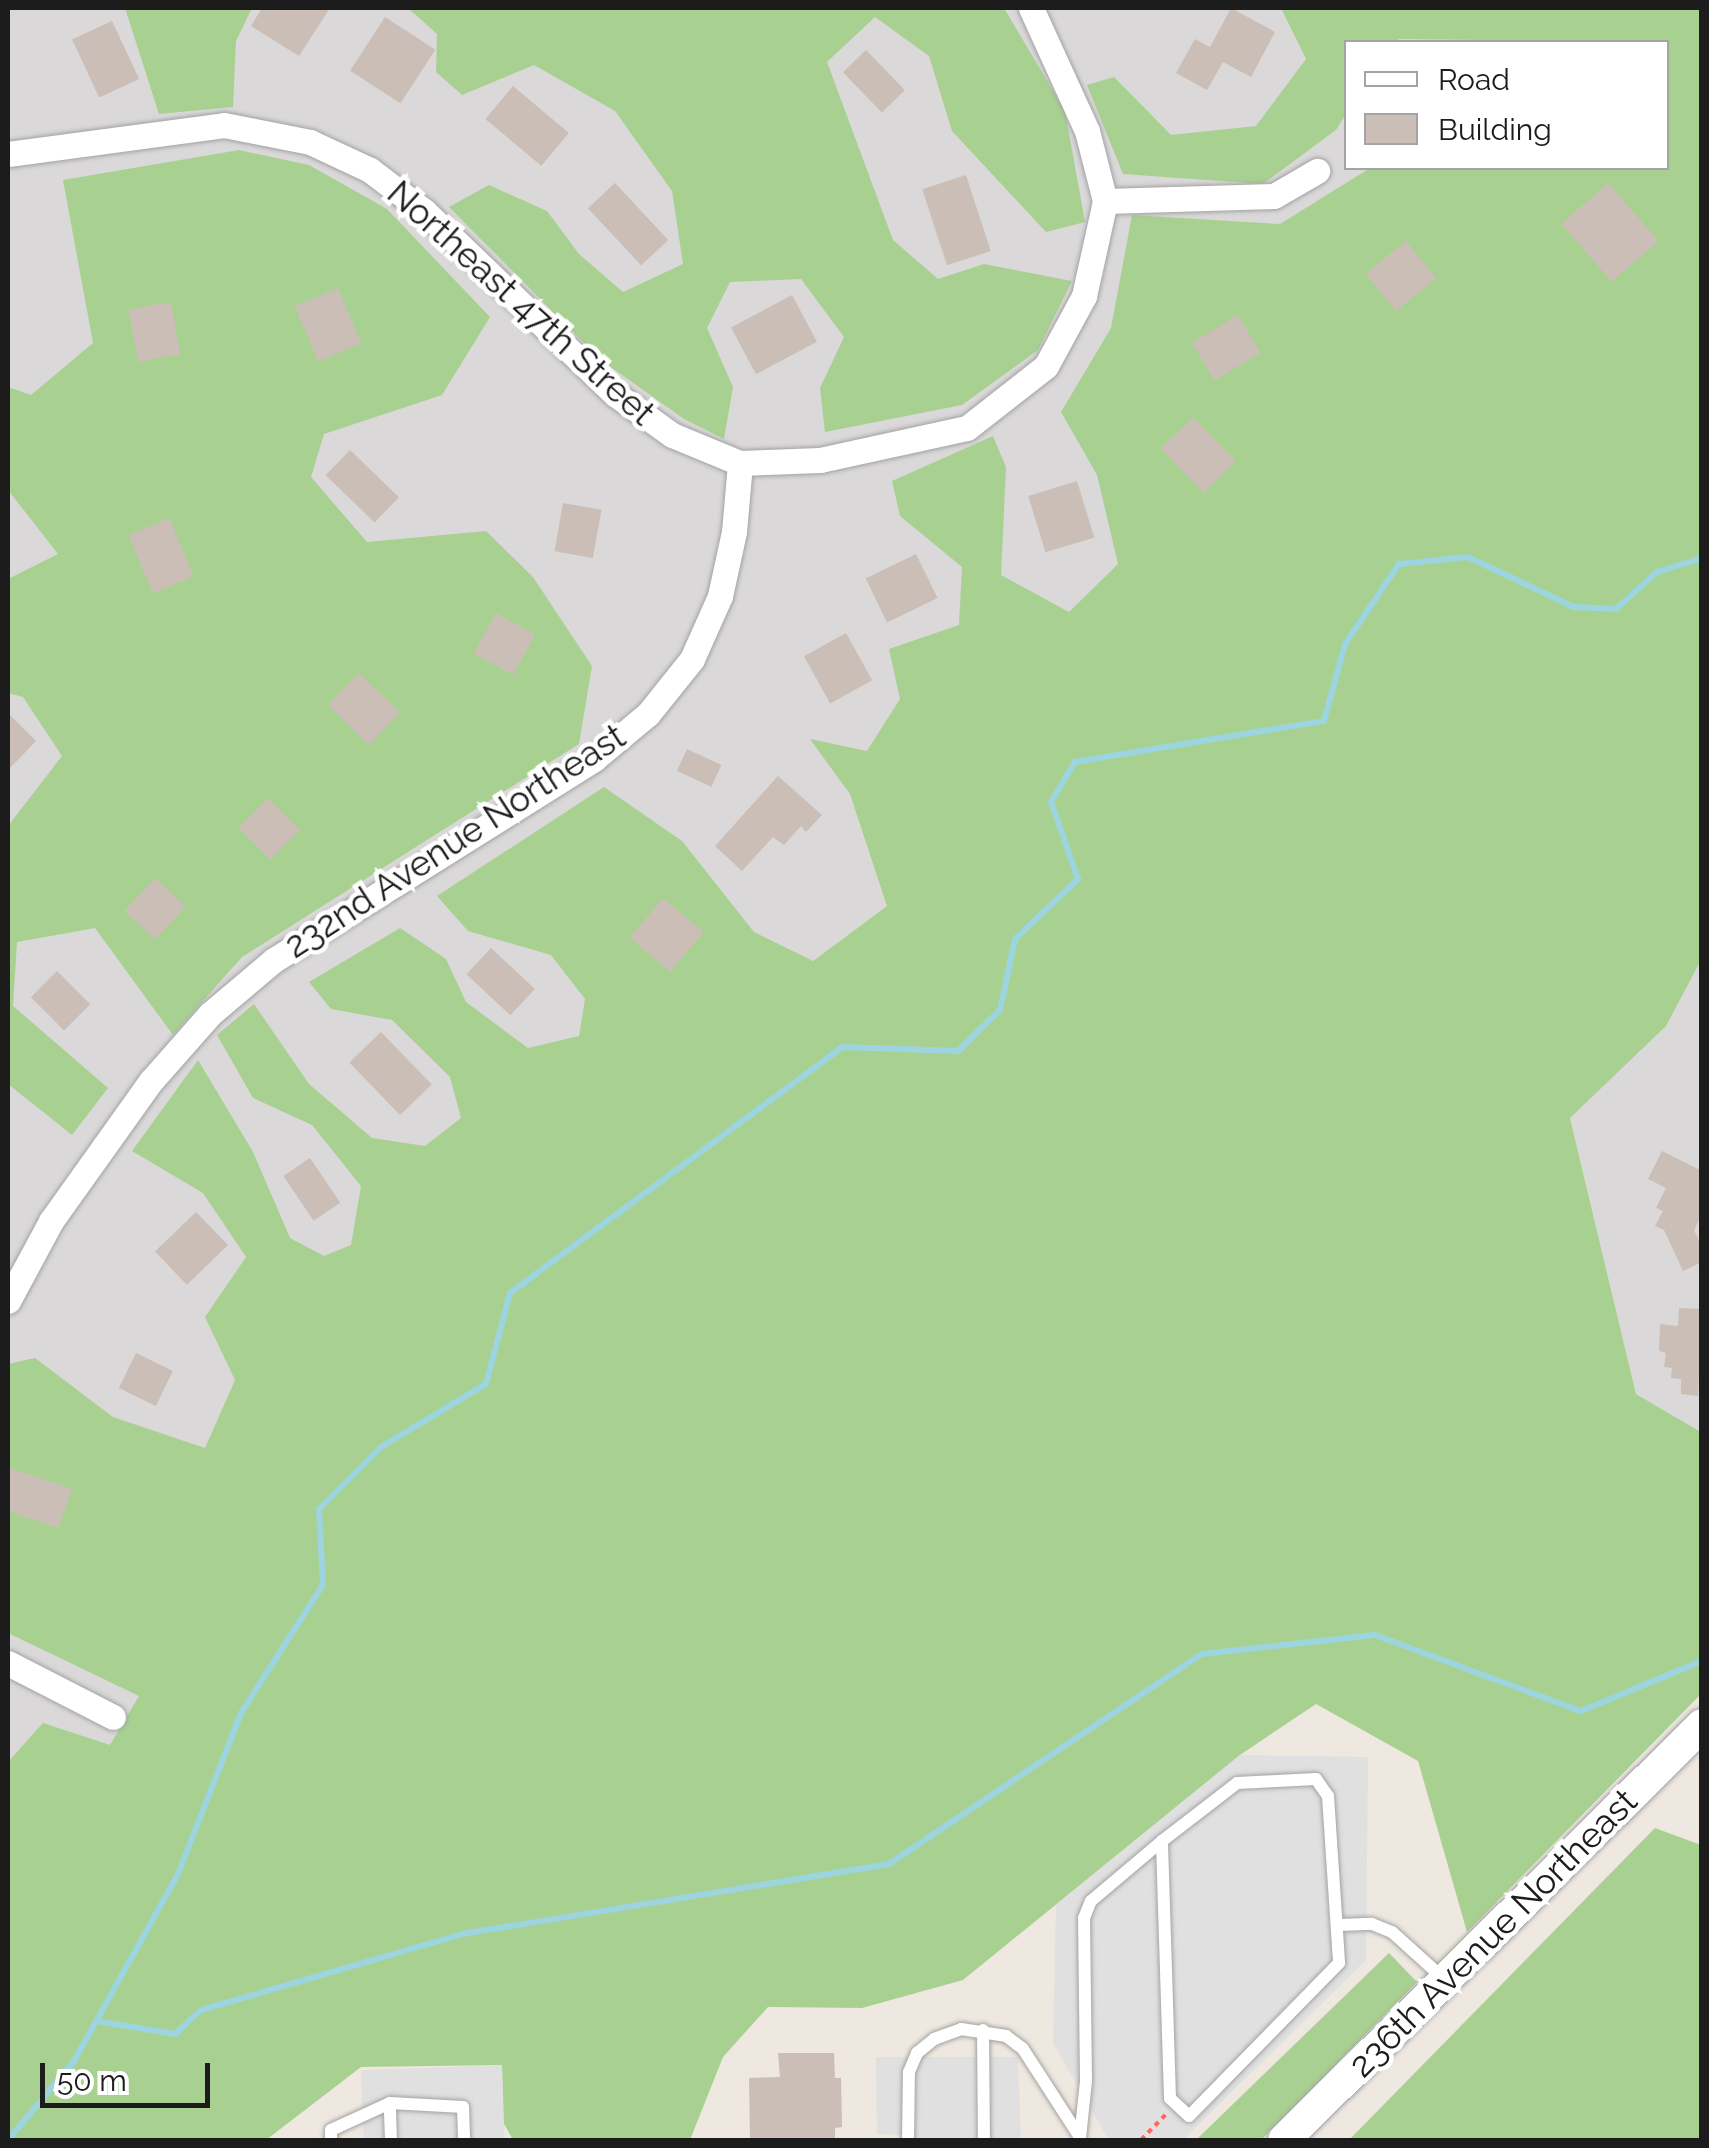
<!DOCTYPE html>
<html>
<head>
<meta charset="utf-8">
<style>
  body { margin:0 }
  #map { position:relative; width:1709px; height:2148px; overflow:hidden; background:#eee8e0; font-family:Raleway,sans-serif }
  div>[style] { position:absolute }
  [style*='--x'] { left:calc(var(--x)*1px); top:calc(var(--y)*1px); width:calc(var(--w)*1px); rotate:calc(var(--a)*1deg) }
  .residential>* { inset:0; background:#dad8d8 }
  .forest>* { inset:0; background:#a8d191 }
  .parking>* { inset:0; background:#e0e0e0; transform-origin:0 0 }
  .stream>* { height:6px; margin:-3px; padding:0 3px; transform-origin:3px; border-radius:3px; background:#9cd5e0 }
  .building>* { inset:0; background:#cabeb6; transform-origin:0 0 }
  .path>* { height:4px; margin-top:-2px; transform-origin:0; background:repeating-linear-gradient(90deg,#ff6660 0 5px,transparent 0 10px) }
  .roads { filter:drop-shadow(0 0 2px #a3a3a3) drop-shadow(0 0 2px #a3a3a3) }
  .service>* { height:12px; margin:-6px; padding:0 6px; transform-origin:6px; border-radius:6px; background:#fff }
  .minor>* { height:25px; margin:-12.5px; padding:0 12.5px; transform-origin:12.5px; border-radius:12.5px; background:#fff }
  .tertiary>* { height:32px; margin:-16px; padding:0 16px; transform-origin:16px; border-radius:16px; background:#fff }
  span { translate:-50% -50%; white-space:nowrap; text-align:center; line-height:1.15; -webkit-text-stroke:9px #fff; paint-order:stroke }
  .street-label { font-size:35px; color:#1c1c1c }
  .frame { position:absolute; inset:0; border:10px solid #1c1c1c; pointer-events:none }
  .legend { position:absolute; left:1344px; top:40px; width:325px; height:130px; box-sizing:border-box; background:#fff; border:2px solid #a4a4a4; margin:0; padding:12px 18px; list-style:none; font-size:30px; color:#1c1c1c }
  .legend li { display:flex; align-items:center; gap:20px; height:50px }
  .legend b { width:50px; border:2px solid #a4a4a4 }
  .scale { position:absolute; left:40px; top:2063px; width:170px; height:45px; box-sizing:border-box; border:5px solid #1c1c1c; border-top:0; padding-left:12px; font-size:30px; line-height:35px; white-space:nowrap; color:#1c1c1c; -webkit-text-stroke:8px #fff; paint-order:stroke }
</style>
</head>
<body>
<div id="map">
  <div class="residential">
    <div style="clip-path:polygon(evenodd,8px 8px,1701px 8px,1701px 1432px,1636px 1394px,1570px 1117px,1665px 1026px,887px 906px,466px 1219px,29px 1880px,8px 1905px,8px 8px,1346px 42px,1666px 42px,1666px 168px,1346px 168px,1346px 42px)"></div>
  </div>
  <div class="forest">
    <div style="clip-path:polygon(125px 8px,252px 8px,236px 41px,233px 107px,159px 114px)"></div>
    <div style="clip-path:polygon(408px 8px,1004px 8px,1065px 111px,1085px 222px,1046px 232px,952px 131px,929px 56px,875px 17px,827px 62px,893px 240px,938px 279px,984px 264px,1072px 281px,1038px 350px,962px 405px,825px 432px,820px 388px,844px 337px,801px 279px,730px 282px,707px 328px,733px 387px,724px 439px,684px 419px,601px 360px,449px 207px,489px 185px,547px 211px,579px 254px,623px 292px,683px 264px,672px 191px,615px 111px,534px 65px,462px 95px,436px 72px,437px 34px)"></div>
    <div style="clip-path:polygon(1281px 8px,1701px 8px,1701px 960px,1666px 1026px,1570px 1118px,1636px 1394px,1701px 1432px,1701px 1694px,1467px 1932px,1418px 1761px,1316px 1704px,1240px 1755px,963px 1980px,862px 2008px,768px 2007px,723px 2057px,690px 2140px,513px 2140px,503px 2122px,502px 2065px,361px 2067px,266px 2140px,8px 2140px,8px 1762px,43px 1723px,110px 1745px,139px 1696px,8px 1633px,8px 1364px,35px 1358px,113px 1417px,205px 1448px,235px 1380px,205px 1317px,246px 1257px,203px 1193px,132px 1151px,198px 1060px,253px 1152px,290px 1238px,324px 1256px,351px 1245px,361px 1186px,312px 1125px,253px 1098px,217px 1035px,254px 1004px,309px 1084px,372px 1138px,425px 1146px,461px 1118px,450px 1077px,392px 1020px,331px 1009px,309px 982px,400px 928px,446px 959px,466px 1002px,528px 1048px,579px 1036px,585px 999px,551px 955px,468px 931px,437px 896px,604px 787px,682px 841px,754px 932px,813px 961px,887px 906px,850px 794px,810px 739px,867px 751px,900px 699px,889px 649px,959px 625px,962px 567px,900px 516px,892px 481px,993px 436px,1006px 467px,1001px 575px,1069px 612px,1118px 564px,1097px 475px,1061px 412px,1111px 328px,1132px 215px,1280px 224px,1370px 168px,1666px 168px,1666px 42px,1399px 39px,1396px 42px,1346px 42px,1346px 114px,1336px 130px,1263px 184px,1123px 174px,1087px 85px,1114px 77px,1171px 135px,1256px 126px,1306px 59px)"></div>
    <div style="clip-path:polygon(239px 150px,309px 165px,387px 209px,490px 317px,442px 395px,324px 434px,311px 477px,367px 542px,486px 531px,533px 577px,592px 666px,579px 744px,242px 957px,173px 1035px,95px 928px,17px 942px,13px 1006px,108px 1088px,72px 1135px,8px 1084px,8px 826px,62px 756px,23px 697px,8px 693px,8px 579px,58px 554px,8px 490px,8px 387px,31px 395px,93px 343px,63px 180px)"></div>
    <div style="clip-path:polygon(1655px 1828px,1701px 1845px,1701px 2140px,1349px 2140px)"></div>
    <div style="clip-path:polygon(1389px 1953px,1417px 1982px,1261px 2140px,1196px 2140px)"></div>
  </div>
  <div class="parking">
    <div style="clip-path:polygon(1240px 1755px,1368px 1757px,1366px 1960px,1183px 2140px,1109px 2140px,1053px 2043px,1056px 1905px)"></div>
    <div style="clip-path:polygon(876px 2057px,1018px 2057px,1021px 2140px,910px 2140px,909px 2135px,877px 2134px)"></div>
    <div style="left:502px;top:2065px;width:75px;height:141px;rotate:88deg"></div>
  </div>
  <div class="stream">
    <div style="--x:97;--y:2021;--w:79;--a:9.5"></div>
    <div style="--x:175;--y:2034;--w:35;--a:-43"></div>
    <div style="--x:201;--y:2010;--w:272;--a:-16.2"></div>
    <div style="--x:462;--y:1934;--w:433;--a:-9.3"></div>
    <div style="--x:889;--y:1864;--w:377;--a:-33.9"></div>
    <div style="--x:1202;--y:1654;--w:174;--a:-6.3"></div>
    <div style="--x:1375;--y:1635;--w:220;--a:20.3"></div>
    <div style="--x:1581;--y:1711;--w:131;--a:-22.5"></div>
    <div style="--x:8;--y:2140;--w:103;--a:-50.1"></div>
    <div style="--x:74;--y:2061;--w:214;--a:-60.9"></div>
    <div style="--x:178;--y:1874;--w:173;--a:-68.6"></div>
    <div style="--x:241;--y:1713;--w:152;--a:-57.4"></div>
    <div style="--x:323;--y:1585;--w:76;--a:-93"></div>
    <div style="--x:319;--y:1509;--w:88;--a:-45"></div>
    <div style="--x:381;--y:1447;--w:122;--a:-31"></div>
    <div style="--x:486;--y:1384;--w:94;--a:-75.2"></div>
    <div style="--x:510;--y:1293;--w:414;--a:-36.5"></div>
    <div style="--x:843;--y:1047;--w:115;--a:2"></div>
    <div style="--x:958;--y:1051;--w:59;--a:-44.3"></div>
    <div style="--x:1000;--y:1010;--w:73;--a:-78.1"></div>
    <div style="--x:1015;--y:939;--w:87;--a:-43.6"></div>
    <div style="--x:1078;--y:879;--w:82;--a:-109.3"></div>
    <div style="--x:1051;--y:802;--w:47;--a:-59"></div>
    <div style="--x:1075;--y:762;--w:252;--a:-9.4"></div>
    <div style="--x:1324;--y:721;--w:80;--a:-74.7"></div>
    <div style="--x:1345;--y:644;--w:97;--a:-56"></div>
    <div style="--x:1399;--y:564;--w:69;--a:-5.8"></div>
    <div style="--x:1468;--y:557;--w:117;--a:25.3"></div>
    <div style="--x:1574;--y:607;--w:42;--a:2.7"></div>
    <div style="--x:1616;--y:609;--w:55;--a:-42.1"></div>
    <div style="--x:1657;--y:572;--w:47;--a:-17.3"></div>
  </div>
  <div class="building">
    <div style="clip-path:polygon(262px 8px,330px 8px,299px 56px,251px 26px)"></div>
    <div style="clip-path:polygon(1231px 8px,1275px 32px,1251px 77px,1223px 62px,1207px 90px,1176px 73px,1195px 39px,1210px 47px)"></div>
    <div style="left:385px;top:17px;width:60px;height:64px;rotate:33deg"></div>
    <div style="left:112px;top:21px;width:64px;height:44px;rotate:65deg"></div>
    <div style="left:866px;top:50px;width:56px;height:32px;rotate:46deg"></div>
    <div style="left:513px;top:86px;width:73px;height:43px;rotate:40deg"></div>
    <div style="left:966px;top:175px;width:80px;height:46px;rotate:72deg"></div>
    <div style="left:615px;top:183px;width:78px;height:37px;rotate:47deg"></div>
    <div style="left:1608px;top:183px;width:77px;height:62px;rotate:49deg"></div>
    <div style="left:1406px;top:241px;width:48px;height:52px;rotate:51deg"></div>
    <div style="left:338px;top:288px;width:60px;height:47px;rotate:67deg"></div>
    <div style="left:792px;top:295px;width:53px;height:69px;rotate:62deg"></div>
    <div style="left:171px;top:302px;width:53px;height:43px;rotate:80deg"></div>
    <div style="left:1238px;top:315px;width:44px;height:54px;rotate:59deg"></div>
    <div style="left:1193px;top:417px;width:62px;height:45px;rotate:46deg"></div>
    <div style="left:350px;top:450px;width:68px;height:35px;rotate:44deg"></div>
    <div style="left:1077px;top:481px;width:59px;height:51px;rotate:73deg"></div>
    <div style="left:563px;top:503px;width:39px;height:49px;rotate:10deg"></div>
    <div style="left:169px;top:518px;width:63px;height:44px;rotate:67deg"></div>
    <div style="left:916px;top:554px;width:49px;height:56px;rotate:64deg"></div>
    <div style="left:496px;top:613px;width:45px;height:46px;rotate:29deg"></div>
    <div style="left:846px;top:633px;width:54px;height:48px;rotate:61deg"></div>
    <div style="left:359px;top:673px;width:57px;height:45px;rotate:44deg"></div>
    <div style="clip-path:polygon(8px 713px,36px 741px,8px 770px)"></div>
    <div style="left:687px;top:749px;width:38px;height:24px;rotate:25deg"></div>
    <div style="clip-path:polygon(778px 776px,822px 815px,806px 832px,801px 826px,784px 845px,773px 837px,742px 871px,715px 846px)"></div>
    <div style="left:268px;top:798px;width:45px;height:42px;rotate:45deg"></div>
    <div style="left:155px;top:878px;width:42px;height:45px;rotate:43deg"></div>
    <div style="left:663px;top:898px;width:53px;height:52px;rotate:40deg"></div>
    <div style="left:491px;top:948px;width:60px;height:36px;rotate:43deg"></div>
    <div style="left:57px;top:971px;width:47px;height:37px;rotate:45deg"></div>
    <div style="left:381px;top:1032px;width:73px;height:44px;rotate:46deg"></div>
    <div style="clip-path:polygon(1662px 1151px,1702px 1171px,1702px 1214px,1694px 1230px,1702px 1247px,1702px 1262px,1683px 1271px,1664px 1230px,1655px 1226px,1663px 1211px,1656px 1208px,1666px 1188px,1648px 1179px)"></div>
    <div style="left:310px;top:1158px;width:54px;height:32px;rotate:56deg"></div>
    <div style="left:196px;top:1212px;width:46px;height:57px;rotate:46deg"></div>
    <div style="clip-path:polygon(1679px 1308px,1702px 1309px,1698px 1396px,1681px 1394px,1681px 1379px,1671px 1378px,1672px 1368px,1664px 1367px,1666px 1353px,1659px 1351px,1660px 1324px,1678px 1326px)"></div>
    <div style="left:136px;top:1353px;width:41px;height:39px;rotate:26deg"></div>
    <div style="clip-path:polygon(8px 1467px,72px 1489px,58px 1528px,8px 1511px)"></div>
    <div style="clip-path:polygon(778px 2053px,834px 2053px,835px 2078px,841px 2078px,842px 2127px,835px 2128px,835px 2140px,750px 2140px,749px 2078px,780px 2077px)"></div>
  </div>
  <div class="path">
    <div style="--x:1141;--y:2140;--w:35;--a:-46"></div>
  </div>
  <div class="roads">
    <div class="service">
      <div style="--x:1339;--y:1925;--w:33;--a:-2"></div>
      <div style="--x:1372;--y:1924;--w:22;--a:22"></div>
      <div style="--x:1392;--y:1932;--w:69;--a:42"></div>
      <div style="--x:983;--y:2030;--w:110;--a:89.5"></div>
      <div style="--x:1080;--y:2138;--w:57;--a:-84"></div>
      <div style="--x:1086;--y:2081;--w:163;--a:-90.7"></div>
      <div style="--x:1084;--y:1918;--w:18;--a:-68"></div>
      <div style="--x:1091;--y:1901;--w:93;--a:-40.2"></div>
      <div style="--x:1162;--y:1841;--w:95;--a:-37.7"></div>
      <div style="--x:1237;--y:1783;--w:79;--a:-2.9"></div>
      <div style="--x:1316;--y:1779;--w:21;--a:55"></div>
      <div style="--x:1328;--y:1796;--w:167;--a:86.2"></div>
      <div style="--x:1339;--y:1963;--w:214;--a:134.4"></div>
      <div style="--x:1189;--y:2116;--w:26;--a:-137"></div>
      <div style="--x:1170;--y:2098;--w:257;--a:-91.8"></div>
      <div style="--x:331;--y:2140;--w:10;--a:-90"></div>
      <div style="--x:331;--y:2130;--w:65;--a:-24.6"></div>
      <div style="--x:391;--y:2140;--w:37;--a:-92"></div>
      <div style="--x:390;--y:2103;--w:73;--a:3.1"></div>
      <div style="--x:463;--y:2107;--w:33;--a:88"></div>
      <div style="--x:908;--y:2140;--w:68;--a:-89.2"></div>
      <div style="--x:909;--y:2072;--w:21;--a:-67"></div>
      <div style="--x:917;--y:2053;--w:22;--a:-39"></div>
      <div style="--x:934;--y:2039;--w:29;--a:-20"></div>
      <div style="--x:961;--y:2029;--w:46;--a:8.8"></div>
      <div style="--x:1006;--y:2036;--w:21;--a:37"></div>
      <div style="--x:1023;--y:2049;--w:105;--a:57.1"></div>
    </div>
    <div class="minor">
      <div style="--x:8;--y:154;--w:218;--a:-7.6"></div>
      <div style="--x:224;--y:125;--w:88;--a:11.2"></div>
      <div style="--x:310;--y:142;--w:66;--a:25"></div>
      <div style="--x:370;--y:170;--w:68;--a:37.2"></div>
      <div style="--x:424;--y:211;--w:265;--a:43.8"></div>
      <div style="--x:615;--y:394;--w:70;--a:35.7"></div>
      <div style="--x:672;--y:435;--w:74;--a:22.4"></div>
      <div style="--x:740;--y:463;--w:80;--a:-2.1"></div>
      <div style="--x:820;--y:460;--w:150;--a:-12.3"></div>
      <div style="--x:967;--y:428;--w:100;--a:-38.1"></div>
      <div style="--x:1046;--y:366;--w:80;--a:-61.5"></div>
      <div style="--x:1084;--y:296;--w:97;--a:-77.5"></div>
      <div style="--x:1105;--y:201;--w:72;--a:-104.4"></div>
      <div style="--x:1087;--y:131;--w:135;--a:-114.5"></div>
      <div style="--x:1105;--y:201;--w:169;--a:-1.7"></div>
      <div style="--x:1274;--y:196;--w:50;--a:-30.2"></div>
      <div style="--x:8;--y:1301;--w:91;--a:-61.7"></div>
      <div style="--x:51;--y:1221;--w:172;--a:-54.5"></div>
      <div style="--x:151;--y:1081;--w:89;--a:-48.6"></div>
      <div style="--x:210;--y:1014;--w:84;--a:-40.2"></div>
      <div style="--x:274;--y:960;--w:378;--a:-32.1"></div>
      <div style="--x:594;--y:759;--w:70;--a:-39.8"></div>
      <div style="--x:648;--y:714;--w:70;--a:-51.3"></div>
      <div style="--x:692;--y:659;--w:69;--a:-66"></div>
      <div style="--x:720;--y:596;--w:66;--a:-77.7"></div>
      <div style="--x:734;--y:532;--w:69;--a:-85"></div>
      <div style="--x:8;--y:1663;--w:118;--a:27.2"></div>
    </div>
    <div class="tertiary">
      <div style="--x:1284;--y:2140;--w:589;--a:-44.79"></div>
    </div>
  </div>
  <div class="street-label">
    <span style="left:521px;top:303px;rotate:42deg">Northeast 47th Street</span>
    <span style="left:455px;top:841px;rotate:-33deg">232nd Avenue Northeast</span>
    <span style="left:1493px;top:1933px;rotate:-45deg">236th Avenue Northeast</span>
  </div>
  <div class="frame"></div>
  <ul class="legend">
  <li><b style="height:12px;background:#fff"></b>Road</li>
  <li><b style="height:28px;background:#cabeb6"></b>Building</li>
  </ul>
  <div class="scale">50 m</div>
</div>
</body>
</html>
